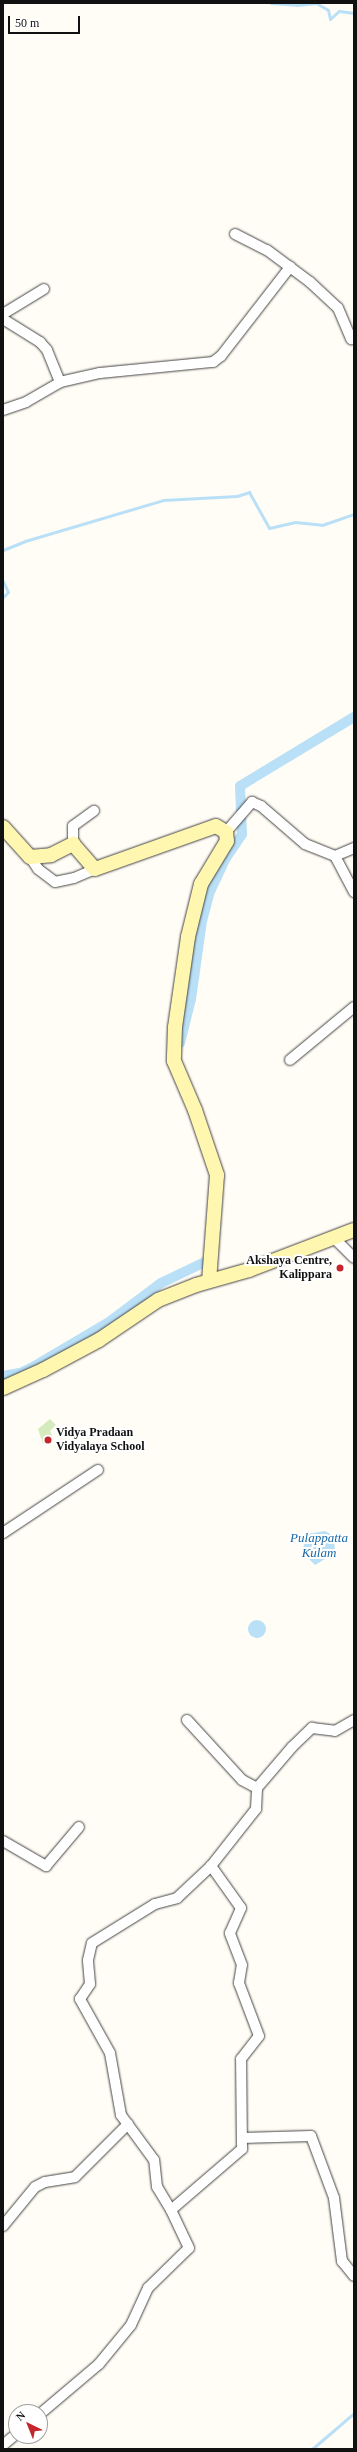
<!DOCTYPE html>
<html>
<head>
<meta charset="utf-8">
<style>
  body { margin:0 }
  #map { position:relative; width:357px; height:2452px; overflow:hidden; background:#fffdf5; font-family:Georgia,serif }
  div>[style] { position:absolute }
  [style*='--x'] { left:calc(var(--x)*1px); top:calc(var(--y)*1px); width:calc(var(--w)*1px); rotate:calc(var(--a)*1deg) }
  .green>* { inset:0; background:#d5ebbd }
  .water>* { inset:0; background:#b9e0f7 }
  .round { border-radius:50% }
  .stream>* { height:3px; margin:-1.5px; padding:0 1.5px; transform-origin:1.5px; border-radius:1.5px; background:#b9e0f7 }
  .canal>* { height:10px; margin:-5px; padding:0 5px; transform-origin:5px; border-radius:5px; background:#b9e0f7 }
  .roads { filter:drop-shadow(0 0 1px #444) drop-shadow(0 0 1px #444) }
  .street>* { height:10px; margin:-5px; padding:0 5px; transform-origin:5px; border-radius:5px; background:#fff }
  .secondary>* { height:14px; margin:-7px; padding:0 7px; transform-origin:7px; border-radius:7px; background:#fff6b0 }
  .dots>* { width:11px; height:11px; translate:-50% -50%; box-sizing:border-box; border:2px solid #fff; border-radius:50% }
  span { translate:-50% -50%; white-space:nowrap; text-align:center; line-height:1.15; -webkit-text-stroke:4px #fff; paint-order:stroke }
  .poi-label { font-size:12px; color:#111; font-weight:700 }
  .right { translate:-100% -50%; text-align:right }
  .left { translate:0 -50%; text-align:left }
  .water-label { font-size:13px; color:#1768a6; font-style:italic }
  .frame { position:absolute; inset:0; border:4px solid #111; pointer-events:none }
  .north { position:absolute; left:8px; top:2404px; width:40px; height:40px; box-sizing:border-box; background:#fff; border:1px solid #a0a0a0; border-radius:50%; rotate:317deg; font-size:11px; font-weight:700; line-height:16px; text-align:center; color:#111 }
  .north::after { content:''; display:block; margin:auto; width:14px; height:18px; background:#c4262e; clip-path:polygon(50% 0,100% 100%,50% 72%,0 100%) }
  .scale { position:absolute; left:8px; top:16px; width:72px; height:18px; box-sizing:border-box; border:2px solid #111; border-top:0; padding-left:5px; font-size:12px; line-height:14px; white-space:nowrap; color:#111; -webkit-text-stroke:3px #fff; paint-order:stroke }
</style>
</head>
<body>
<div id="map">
  <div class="green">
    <div style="clip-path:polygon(50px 1419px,56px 1425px,50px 1431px,52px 1435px,43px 1444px,38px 1429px)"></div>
  </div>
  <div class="water">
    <div style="clip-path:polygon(325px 1531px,334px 1536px,335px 1553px,315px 1565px,302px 1552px,307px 1534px)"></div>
    <div class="round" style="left:248px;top:1620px;width:18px;height:18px"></div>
  </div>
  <div class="stream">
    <div style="--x:271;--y:3;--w:26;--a:4"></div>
    <div style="--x:297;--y:5;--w:19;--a:-6"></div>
    <div style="--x:316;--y:3;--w:14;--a:30"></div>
    <div style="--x:328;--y:10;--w:9;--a:77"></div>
    <div style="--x:330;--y:19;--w:12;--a:-42"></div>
    <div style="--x:339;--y:11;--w:15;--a:8"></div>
    <div style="--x:3;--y:550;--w:24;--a:-22"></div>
    <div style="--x:25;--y:541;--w:144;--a:-16.5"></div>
    <div style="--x:163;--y:500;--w:74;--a:-3.1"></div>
    <div style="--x:237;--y:496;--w:13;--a:-18"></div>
    <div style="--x:249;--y:492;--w:41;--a:60.9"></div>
    <div style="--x:269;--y:528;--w:27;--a:-13"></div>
    <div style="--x:295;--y:522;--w:27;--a:6"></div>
    <div style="--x:322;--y:525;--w:34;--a:-19"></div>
    <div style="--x:3;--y:581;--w:12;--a:66"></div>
    <div style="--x:8;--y:592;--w:7;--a:135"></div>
    <div style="--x:312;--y:2449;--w:55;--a:-40.6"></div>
  </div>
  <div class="canal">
    <div style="--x:180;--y:1043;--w:45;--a:-76"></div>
    <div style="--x:191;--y:999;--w:79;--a:-82"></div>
    <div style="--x:202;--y:921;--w:28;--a:-75"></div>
    <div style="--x:209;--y:894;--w:40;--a:-65"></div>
    <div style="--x:226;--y:858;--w:29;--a:-56"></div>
    <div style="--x:242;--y:834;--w:48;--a:-92.4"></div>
    <div style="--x:240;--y:786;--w:133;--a:-31.2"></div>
    <div style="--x:3;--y:1376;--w:17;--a:-10"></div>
    <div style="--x:20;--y:1373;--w:12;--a:-24"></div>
    <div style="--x:31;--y:1368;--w:91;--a:-30.5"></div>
    <div style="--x:109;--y:1322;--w:65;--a:-36.9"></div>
    <div style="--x:161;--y:1283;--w:55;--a:-25.6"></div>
    <div style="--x:211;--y:1259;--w:3;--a:-72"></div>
  </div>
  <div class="roads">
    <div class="street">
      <div style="--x:235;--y:234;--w:36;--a:27"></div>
      <div style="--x:267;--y:250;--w:54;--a:36.7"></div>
      <div style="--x:310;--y:282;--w:38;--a:43"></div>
      <div style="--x:338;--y:308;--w:34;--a:67"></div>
      <div style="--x:3;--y:314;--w:48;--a:-31.4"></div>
      <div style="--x:3;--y:319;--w:44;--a:31.9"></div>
      <div style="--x:40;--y:342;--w:11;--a:49"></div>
      <div style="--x:47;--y:350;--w:35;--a:68"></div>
      <div style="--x:3;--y:410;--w:24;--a:-19"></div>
      <div style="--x:26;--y:402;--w:39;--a:-30"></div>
      <div style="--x:60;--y:382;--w:41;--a:-12.7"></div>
      <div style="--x:100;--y:373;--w:114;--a:-5.6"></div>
      <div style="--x:213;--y:362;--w:10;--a:-37"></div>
      <div style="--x:221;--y:356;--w:113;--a:-52.2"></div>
      <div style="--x:226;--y:832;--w:40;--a:-49"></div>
      <div style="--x:252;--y:802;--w:10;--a:24"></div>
      <div style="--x:261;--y:806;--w:58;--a:40.8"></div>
      <div style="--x:305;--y:844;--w:32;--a:22"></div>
      <div style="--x:335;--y:856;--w:41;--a:62.2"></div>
      <div style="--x:73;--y:844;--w:18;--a:-90"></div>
      <div style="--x:73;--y:826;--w:26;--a:-36"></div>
      <div style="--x:335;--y:856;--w:21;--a:-23"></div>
      <div style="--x:30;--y:857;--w:14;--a:56"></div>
      <div style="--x:38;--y:869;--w:21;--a:37"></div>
      <div style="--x:55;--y:882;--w:19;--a:-12"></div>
      <div style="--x:74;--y:878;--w:23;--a:-23"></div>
      <div style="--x:290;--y:1060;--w:83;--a:-39.6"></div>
      <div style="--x:334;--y:1238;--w:28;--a:45"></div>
      <div style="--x:3;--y:1533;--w:114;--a:-33.6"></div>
      <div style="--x:187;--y:1720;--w:81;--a:47.5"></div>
      <div style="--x:242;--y:1780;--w:17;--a:28"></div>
      <div style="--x:3;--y:1841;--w:50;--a:30.2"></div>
      <div style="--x:46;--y:1866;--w:51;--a:-49.8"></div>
      <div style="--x:242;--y:2138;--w:69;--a:-1.7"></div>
      <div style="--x:311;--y:2136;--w:66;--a:69.6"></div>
      <div style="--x:334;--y:2198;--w:64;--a:82.8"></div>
      <div style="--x:342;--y:2261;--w:19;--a:51"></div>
      <div style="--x:171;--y:2210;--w:27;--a:-121"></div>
      <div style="--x:157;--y:2187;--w:27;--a:-96"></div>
      <div style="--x:154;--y:2160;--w:56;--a:-126.3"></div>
      <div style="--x:121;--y:2115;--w:63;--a:-100.1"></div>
      <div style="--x:110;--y:2053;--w:62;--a:-119.1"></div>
      <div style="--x:80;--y:1999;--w:18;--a:-56"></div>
      <div style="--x:90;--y:1984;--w:24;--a:-95"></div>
      <div style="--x:88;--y:1960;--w:17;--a:-77"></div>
      <div style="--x:92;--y:1943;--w:74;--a:-31.8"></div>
      <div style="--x:155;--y:1904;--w:23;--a:-15"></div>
      <div style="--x:177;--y:1898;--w:47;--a:-43.3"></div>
      <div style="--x:211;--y:1866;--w:73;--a:-51.7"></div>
      <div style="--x:256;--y:1809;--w:21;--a:-87"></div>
      <div style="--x:257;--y:1788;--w:54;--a:-49.5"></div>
      <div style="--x:292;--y:1747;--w:28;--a:-44"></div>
      <div style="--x:312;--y:1728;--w:23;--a:7"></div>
      <div style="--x:335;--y:1731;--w:22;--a:-30"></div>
      <div style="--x:3;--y:2226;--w:50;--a:-50.6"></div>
      <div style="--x:35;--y:2187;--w:11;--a:-27"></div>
      <div style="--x:45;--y:2182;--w:30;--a:-9"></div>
      <div style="--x:75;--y:2177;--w:75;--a:-45"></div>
      <div style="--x:40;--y:2414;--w:77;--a:-40.3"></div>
      <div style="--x:99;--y:2364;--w:50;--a:-50.6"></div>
      <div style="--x:131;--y:2325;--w:41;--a:-65.3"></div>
      <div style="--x:148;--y:2288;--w:57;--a:-44.3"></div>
      <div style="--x:189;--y:2248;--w:42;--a:-115.3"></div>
      <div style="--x:171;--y:2210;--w:94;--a:-40.7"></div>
      <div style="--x:242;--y:2149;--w:90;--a:-90.6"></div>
      <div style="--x:241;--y:2059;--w:29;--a:-52"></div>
      <div style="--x:259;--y:2036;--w:57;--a:-110.7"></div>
      <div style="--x:239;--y:1983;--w:18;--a:-81"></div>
      <div style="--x:242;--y:1965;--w:34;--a:-111"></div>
      <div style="--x:230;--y:1933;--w:27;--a:-66"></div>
      <div style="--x:241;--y:1908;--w:52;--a:-125.5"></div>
      <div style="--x:3;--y:2445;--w:17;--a:-40"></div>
    </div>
    <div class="secondary">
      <div style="--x:3;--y:827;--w:40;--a:48"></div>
      <div style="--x:30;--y:857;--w:21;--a:-5"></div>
      <div style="--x:51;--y:855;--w:25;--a:-27"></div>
      <div style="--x:73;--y:844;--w:33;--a:49"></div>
      <div style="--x:95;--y:869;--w:128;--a:-19.6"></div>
      <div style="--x:216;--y:826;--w:12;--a:31"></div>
      <div style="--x:226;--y:832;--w:9;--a:84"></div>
      <div style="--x:227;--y:841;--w:50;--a:121.2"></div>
      <div style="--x:201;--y:884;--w:55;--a:103.8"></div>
      <div style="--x:188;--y:937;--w:91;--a:98.2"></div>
      <div style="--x:175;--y:1027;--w:34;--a:92"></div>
      <div style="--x:174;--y:1061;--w:53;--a:66.8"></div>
      <div style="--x:195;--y:1110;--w:69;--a:71.3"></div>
      <div style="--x:217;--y:1175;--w:106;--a:94.3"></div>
      <div style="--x:3;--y:1388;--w:44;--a:-24.2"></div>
      <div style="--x:43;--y:1370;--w:64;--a:-28.2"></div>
      <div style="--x:99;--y:1340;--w:71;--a:-34.1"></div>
      <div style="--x:158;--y:1300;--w:41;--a:-21.5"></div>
      <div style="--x:196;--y:1285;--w:55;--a:-15.8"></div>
      <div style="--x:249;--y:1270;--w:112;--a:-20.9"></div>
    </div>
  </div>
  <div class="dots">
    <div style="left:340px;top:1268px;background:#c4262e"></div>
    <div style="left:48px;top:1440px;background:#c4262e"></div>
  </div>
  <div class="poi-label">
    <span class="right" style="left:332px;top:1268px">Akshaya Centre,<br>Kalippara</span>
    <span class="left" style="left:56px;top:1440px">Vidya Pradaan<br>Vidyalaya School</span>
  </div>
  <div class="water-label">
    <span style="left:319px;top:1546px">Pulappatta<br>Kulam</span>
  </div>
  <div class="frame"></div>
  <div class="north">N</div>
  <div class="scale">50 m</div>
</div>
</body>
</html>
